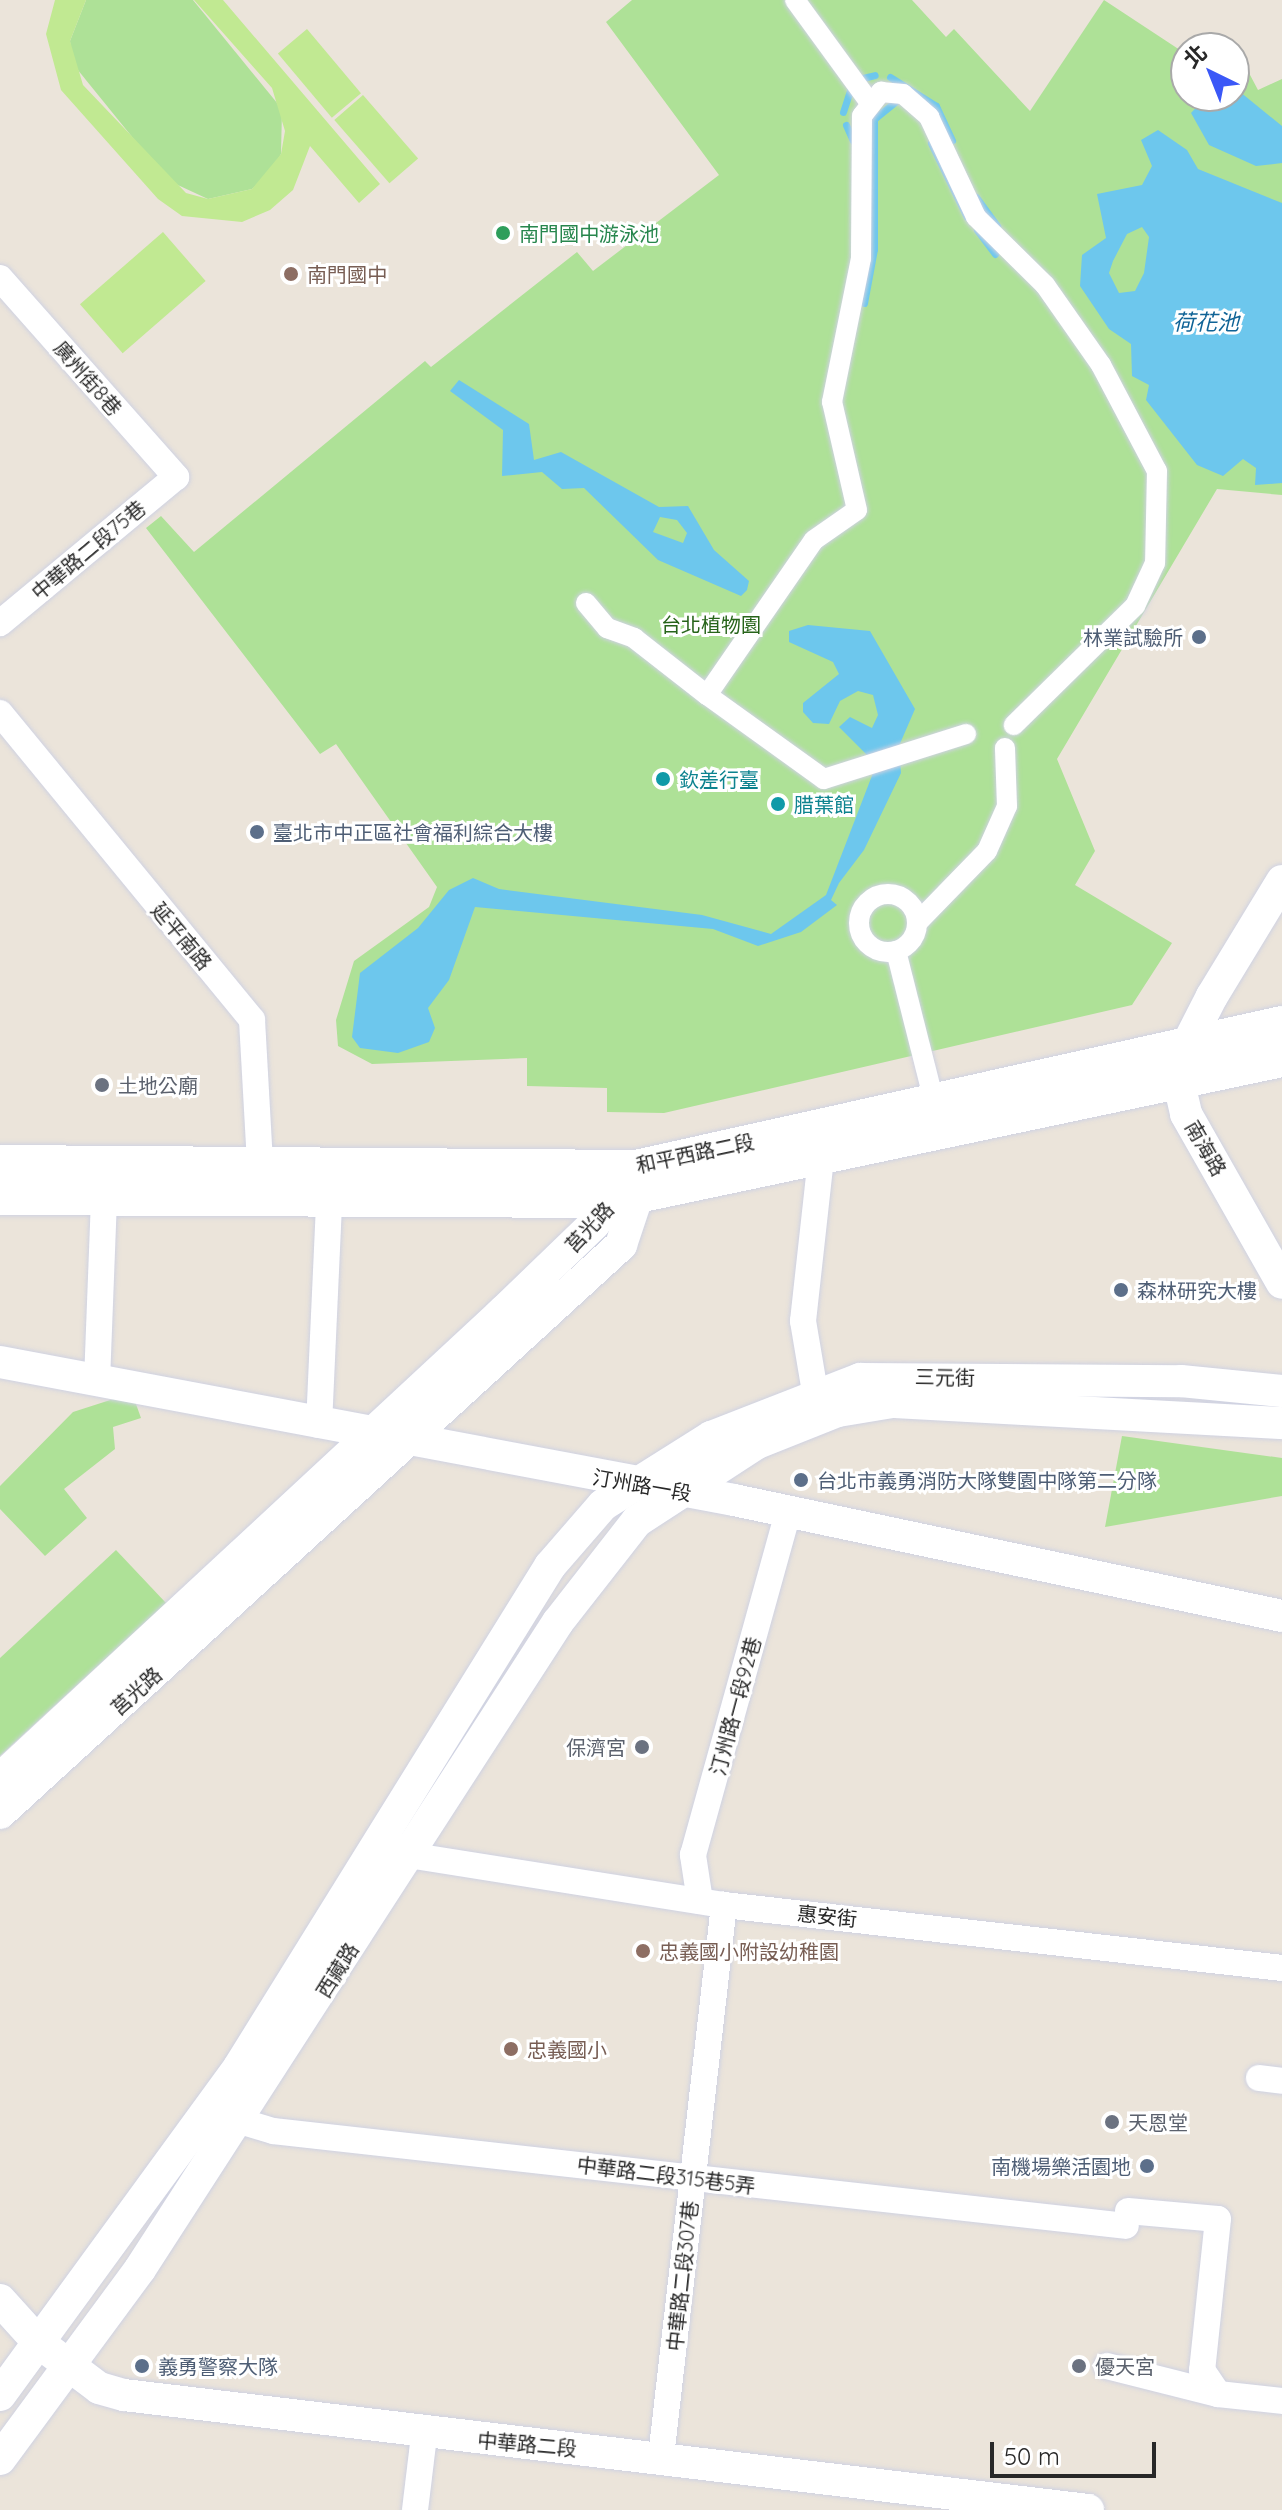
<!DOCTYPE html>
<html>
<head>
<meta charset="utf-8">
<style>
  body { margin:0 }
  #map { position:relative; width:1282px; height:2510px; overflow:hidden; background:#ebe4da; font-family:Quicksand,"Noto Sans TC",sans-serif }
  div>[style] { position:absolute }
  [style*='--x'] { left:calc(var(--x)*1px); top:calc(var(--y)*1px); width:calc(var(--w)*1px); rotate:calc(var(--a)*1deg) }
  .green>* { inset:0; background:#aee197 }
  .pitch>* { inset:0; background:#c1e992; transform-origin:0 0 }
  .water>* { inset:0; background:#6dc7ed }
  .stream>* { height:7px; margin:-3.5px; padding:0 3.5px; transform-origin:3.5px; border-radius:3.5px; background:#6dc7ed }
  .roads { filter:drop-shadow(0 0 2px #cfd2e2) drop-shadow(0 0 2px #cfd2e2) }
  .pedestrian>* { height:20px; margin:-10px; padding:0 10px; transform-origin:10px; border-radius:10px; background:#fff }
  .pedestrian>.ring { margin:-10px; padding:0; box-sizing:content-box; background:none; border:20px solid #fff; border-radius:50% }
  .minor>* { height:26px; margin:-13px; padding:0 13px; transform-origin:13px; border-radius:13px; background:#fff }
  .tertiary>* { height:32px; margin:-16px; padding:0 16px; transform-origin:16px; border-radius:16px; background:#fff }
  .secondary>* { height:36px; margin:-18px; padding:0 18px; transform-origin:18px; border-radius:18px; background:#fff }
  .dots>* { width:22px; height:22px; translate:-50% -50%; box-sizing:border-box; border:4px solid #fff; border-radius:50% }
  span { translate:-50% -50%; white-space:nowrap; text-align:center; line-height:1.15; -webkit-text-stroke:6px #fff; paint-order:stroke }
  .leisure-label { font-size:20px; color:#27864d }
  .left { translate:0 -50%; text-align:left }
  .education-label { font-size:20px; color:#785e54 }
  .street-label { font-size:20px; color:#282828 }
  .park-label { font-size:20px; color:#27641a }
  .service-label { font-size:20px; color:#4e5e75 }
  .right { translate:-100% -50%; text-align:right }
  .culture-label { font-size:20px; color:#0d838f }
  .worship-label { font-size:20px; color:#5b616d }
  .water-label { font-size:22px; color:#0f6396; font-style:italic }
  .north { position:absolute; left:1170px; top:32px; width:80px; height:80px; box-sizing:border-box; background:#fff; border:2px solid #a9a9a9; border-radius:50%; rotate:317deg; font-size:22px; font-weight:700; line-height:32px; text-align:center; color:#282828 }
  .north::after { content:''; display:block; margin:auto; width:28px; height:36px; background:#3b58f7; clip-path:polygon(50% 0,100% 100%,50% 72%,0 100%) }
  .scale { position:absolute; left:990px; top:2442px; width:166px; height:36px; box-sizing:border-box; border:4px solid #282828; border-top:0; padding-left:10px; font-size:24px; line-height:28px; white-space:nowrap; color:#282828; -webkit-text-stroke:6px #fff; paint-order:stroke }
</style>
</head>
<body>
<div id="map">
  <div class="green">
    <div style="clip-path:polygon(86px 0,193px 0,282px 109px,281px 154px,269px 174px,252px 189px,208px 199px,167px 180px,73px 64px,70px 41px)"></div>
    <div style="clip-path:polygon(632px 0,912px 0,946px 37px,954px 29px,1030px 111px,1104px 0,1186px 54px,1186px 96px,1234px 96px,1234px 58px,1240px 56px,1258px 90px,1282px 79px,1282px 495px,1217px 489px,1057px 759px,1095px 851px,1075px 885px,1172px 943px,1132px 1005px,664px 1113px,607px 1112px,607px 1088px,527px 1086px,527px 1058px,372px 1064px,338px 1046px,336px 1020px,354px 961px,429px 907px,437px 887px,336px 744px,320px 754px,146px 528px,161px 516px,194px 552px,425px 361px,431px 367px,577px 252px,593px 271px,719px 175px,606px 22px)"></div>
    <div style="clip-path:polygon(132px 1393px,141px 1418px,113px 1427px,115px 1449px,64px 1489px,87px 1518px,45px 1556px,0 1509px,0 1486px,73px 1412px)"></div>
    <div style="clip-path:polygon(1122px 1436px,1282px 1458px,1282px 1496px,1105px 1527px)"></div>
    <div style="clip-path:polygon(116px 1550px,166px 1603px,0 1756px,0 1658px)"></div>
  </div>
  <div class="pitch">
    <div style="clip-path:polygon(55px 0,86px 0,70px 41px,83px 85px,186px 193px,208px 199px,252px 189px,281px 154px,285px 131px,272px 88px,194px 0,223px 0,380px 184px,359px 203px,310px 146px,293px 190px,270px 210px,242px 222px,182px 216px,158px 199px,61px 90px,46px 34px)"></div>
    <div style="left:307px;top:29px;width:84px;height:38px;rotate:50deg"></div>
    <div style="left:363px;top:95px;width:84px;height:38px;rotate:49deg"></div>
    <div style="left:163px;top:232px;width:65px;height:110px;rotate:49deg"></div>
  </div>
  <div class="water">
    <div style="clip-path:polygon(1234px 87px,1282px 126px,1282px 163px,1256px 166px,1209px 145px,1191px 113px,1207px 96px,1234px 96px)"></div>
    <div style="clip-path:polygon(evenodd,1158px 130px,1187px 150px,1198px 169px,1282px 203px,1282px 483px,1255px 485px,1256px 468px,1243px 459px,1223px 476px,1197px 465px,1146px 400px,1149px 385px,1132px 376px,1131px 344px,1109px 329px,1080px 286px,1082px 255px,1106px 238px,1097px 194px,1142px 185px,1152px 166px,1141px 140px,1158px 130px,1142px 227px,1149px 237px,1144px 273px,1135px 291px,1119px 293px,1109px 273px,1113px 261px,1127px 234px,1142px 227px)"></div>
    <div style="clip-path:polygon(evenodd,459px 380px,529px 424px,534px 460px,561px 452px,659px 507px,688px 506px,714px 550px,749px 581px,747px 590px,741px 596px,658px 560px,584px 488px,562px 489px,542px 472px,502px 476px,503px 430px,450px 391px,459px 380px,660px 517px,677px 520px,687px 533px,683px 543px,653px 532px,660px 517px)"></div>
    <div style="clip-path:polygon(808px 625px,870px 631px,915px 709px,899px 746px,901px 773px,864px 850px,839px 883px,831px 900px,837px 905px,801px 932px,758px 946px,713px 929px,475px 907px,449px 980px,428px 1008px,435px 1028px,429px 1042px,398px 1053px,360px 1048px,352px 1037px,360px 973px,418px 928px,449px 890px,473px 878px,499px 889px,702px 915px,771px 934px,826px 895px,873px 773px,869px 757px,839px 727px,850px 717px,872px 728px,878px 715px,873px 695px,858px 691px,840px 701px,829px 724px,813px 723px,803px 712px,803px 703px,839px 674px,833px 662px,789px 642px,789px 631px)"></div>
  </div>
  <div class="stream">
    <div style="--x:890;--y:77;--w:54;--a:32.2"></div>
    <div style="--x:936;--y:106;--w:38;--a:65"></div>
    <div style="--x:863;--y:78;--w:12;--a:-14"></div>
    <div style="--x:843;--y:112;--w:25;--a:-72"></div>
    <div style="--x:846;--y:125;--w:17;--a:66"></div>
    <div style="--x:931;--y:143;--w:82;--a:64.1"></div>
    <div style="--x:976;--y:197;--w:36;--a:54"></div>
    <div style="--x:977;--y:230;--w:30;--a:53"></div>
    <div style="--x:864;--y:303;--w:55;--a:-79.5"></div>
    <div style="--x:874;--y:249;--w:130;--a:-90"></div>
    <div style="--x:874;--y:119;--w:27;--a:-39"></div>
  </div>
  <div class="roads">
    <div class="pedestrian">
      <div style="--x:795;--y:0;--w:124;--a:53.9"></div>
      <div style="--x:586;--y:603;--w:33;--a:50"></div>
      <div style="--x:607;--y:628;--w:29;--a:20"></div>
      <div style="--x:634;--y:638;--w:93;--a:38"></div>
      <div style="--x:707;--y:695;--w:188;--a:-55.4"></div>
      <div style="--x:814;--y:540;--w:52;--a:-34.9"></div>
      <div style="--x:857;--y:510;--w:111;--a:-103"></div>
      <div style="--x:832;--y:402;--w:147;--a:-78.6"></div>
      <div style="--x:861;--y:258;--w:142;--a:-89.6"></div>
      <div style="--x:862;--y:116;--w:31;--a:-52"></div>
      <div style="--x:881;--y:92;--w:22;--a:5"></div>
      <div style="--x:903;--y:94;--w:35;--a:41"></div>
      <div style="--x:929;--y:117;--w:110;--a:64.8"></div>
      <div style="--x:976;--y:217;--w:97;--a:44.6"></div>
      <div style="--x:1045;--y:285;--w:98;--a:55"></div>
      <div style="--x:1101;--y:365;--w:120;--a:62.2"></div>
      <div style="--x:1157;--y:471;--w:92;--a:91.2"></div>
      <div style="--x:1155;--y:563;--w:47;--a:114.9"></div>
      <div style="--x:1135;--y:606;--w:170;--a:135.5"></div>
      <div style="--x:707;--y:695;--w:144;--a:35.7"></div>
      <div style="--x:824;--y:779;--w:149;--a:-17.6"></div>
      <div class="ring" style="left:859px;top:894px;width:38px;height:38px"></div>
      <div style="--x:917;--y:923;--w:100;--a:-45.8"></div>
      <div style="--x:987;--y:851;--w:49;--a:-66"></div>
      <div style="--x:1007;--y:806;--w:58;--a:-92"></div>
      <div style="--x:896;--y:951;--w:155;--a:75.8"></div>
    </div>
    <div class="minor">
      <div style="--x:0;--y:278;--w:266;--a:48.5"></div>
      <div style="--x:176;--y:477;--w:229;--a:140.3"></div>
      <div style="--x:0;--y:713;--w:397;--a:50.6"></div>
      <div style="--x:252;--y:1020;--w:162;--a:86.8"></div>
      <div style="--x:97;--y:1381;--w:184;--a:-87.8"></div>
      <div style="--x:815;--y:1392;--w:72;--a:-99.6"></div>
      <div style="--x:803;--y:1321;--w:164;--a:-83.7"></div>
      <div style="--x:319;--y:1425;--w:224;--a:-87.4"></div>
      <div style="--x:393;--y:1844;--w:19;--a:36"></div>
      <div style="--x:408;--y:1855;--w:320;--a:9"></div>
      <div style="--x:724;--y:1905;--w:562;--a:6.44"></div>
      <div style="--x:700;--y:1901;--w:47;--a:-98.7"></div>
      <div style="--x:693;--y:1855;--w:356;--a:-74.5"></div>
      <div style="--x:1259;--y:2078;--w:23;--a:7"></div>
      <div style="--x:220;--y:2115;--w:55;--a:16.8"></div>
      <div style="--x:273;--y:2131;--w:858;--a:6.35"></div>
      <div style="--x:1128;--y:2211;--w:90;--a:5.1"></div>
      <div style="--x:1218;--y:2219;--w:152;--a:96"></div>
      <div style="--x:1202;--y:2370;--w:29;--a:56"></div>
      <div style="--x:1218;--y:2394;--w:64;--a:6.2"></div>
      <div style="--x:1107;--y:2366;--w:114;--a:14.2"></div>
      <div style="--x:661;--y:2457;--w:556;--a:-83.49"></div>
      <div style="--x:415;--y:2510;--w:75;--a:-83.1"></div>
    </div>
    <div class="tertiary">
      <div style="--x:1282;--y:881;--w:135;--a:121.3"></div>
      <div style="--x:1212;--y:996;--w:57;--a:117"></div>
      <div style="--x:1186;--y:1047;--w:37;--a:101"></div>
      <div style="--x:1179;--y:1083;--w:32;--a:77"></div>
      <div style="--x:1186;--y:1114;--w:194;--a:60.4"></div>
      <div style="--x:0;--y:1362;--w:747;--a:10.65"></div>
      <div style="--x:734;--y:1500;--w:560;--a:11.95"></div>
      <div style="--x:0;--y:1779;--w:688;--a:-42.88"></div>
      <div style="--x:504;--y:1311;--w:125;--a:-44"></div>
      <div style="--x:594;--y:1224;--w:51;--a:-52.2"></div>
      <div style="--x:0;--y:1813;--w:842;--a:-42.45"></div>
      <div style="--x:621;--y:1245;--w:51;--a:-71.6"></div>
      <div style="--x:637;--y:1197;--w:26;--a:-92"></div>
      <div style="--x:0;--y:2300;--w:57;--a:47.9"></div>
      <div style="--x:38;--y:2342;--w:76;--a:37"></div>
      <div style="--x:99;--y:2388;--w:26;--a:16"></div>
      <div style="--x:124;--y:2395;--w:971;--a:6.8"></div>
      <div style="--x:0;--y:2395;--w:406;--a:-53.9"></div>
      <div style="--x:239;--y:2067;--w:590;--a:-58.17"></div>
      <div style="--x:550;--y:1566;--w:81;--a:-49"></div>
      <div style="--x:603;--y:1505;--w:128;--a:-32.2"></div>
      <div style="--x:711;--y:1437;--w:160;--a:-21.3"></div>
      <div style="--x:860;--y:1379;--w:321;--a:0.4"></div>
      <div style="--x:1181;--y:1381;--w:101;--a:5.7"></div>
      <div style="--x:0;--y:2459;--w:236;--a:-53.6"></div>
      <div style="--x:140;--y:2269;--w:770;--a:-57.14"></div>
      <div style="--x:558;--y:1622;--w:128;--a:-52"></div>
      <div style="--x:637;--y:1521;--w:143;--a:-33"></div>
      <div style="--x:757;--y:1443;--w:87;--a:-21.6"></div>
      <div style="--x:838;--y:1411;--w:55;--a:-9.5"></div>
      <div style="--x:892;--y:1402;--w:391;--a:3.1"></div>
    </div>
    <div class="secondary">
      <div style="--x:0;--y:1163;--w:636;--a:0.45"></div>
      <div style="--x:636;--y:1168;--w:662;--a:-12.57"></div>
      <div style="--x:0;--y:1197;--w:614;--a:0.28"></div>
      <div style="--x:614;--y:1200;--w:683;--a:-11.92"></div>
    </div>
  </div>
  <div class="dots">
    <div style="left:503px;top:233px;background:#2e9e5b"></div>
    <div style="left:291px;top:274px;background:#8d6e63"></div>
    <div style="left:1199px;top:637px;background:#5c6f8a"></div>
    <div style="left:663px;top:779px;background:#0f9aa8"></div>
    <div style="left:778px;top:804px;background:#0f9aa8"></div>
    <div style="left:257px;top:832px;background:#5c6f8a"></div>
    <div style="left:102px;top:1085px;background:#6b7280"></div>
    <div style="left:1121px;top:1290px;background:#5c6f8a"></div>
    <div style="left:801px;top:1480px;background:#5c6f8a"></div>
    <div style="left:642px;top:1747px;background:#6b7280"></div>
    <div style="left:643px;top:1951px;background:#8d6e63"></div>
    <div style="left:511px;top:2049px;background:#8d6e63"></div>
    <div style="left:1112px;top:2122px;background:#6b7280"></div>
    <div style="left:1147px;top:2166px;background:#5c6f8a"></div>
    <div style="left:142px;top:2366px;background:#5c6f8a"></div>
    <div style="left:1079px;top:2366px;background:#6b7280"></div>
  </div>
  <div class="leisure-label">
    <span class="left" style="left:519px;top:233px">南門國中游泳池</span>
  </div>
  <div class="education-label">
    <span class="left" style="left:307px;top:274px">南門國中</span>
    <span class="left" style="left:659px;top:1951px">忠義國小附設幼稚園</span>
    <span class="left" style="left:527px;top:2049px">忠義國小</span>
  </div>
  <div class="street-label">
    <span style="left:88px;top:378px;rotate:49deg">廣州街8巷</span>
    <span style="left:88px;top:550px;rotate:-40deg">中華路二段75巷</span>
    <span style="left:182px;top:936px;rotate:50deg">延平南路</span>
    <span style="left:1206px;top:1148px;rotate:60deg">南海路</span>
    <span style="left:695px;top:1153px;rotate:-12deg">和平西路二段</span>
    <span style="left:589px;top:1227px;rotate:-47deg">莒光路</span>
    <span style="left:945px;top:1377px;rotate:1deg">三元街</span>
    <span style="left:642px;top:1485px;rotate:10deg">汀州路一段</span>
    <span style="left:136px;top:1691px;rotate:-42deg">莒光路</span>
    <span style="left:735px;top:1706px;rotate:-75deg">汀州路一段92巷</span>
    <span style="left:827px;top:1916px;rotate:6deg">惠安街</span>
    <span style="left:337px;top:1970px;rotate:-58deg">西藏路</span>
    <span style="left:666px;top:2175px;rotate:7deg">中華路二段315巷5弄</span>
    <span style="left:682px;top:2276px;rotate:-84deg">中華路二段307巷</span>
    <span style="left:527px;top:2444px;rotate:5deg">中華路二段</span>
  </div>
  <div class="park-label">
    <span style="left:711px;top:624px">台北植物園</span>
  </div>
  <div class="service-label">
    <span class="right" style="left:1183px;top:637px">林業試驗所</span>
    <span class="left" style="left:273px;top:832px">臺北市中正區社會福利綜合大樓</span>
    <span class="left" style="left:1137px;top:1290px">森林研究大樓</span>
    <span class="left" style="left:817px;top:1480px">台北市義勇消防大隊雙園中隊第二分隊</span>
    <span class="right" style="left:1131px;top:2166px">南機場樂活園地</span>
    <span class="left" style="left:158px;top:2366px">義勇警察大隊</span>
  </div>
  <div class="culture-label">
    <span class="left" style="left:679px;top:779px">欽差行臺</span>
    <span class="left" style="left:794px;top:804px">腊葉館</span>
  </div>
  <div class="worship-label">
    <span class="left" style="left:118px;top:1085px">土地公廟</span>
    <span class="right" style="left:626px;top:1747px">保濟宮</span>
    <span class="left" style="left:1128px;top:2122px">天恩堂</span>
    <span class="left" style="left:1095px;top:2366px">優天宮</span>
  </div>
  <div class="water-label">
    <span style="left:1206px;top:323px">荷花池</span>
  </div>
  <div class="north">北</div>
  <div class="scale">50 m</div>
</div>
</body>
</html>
